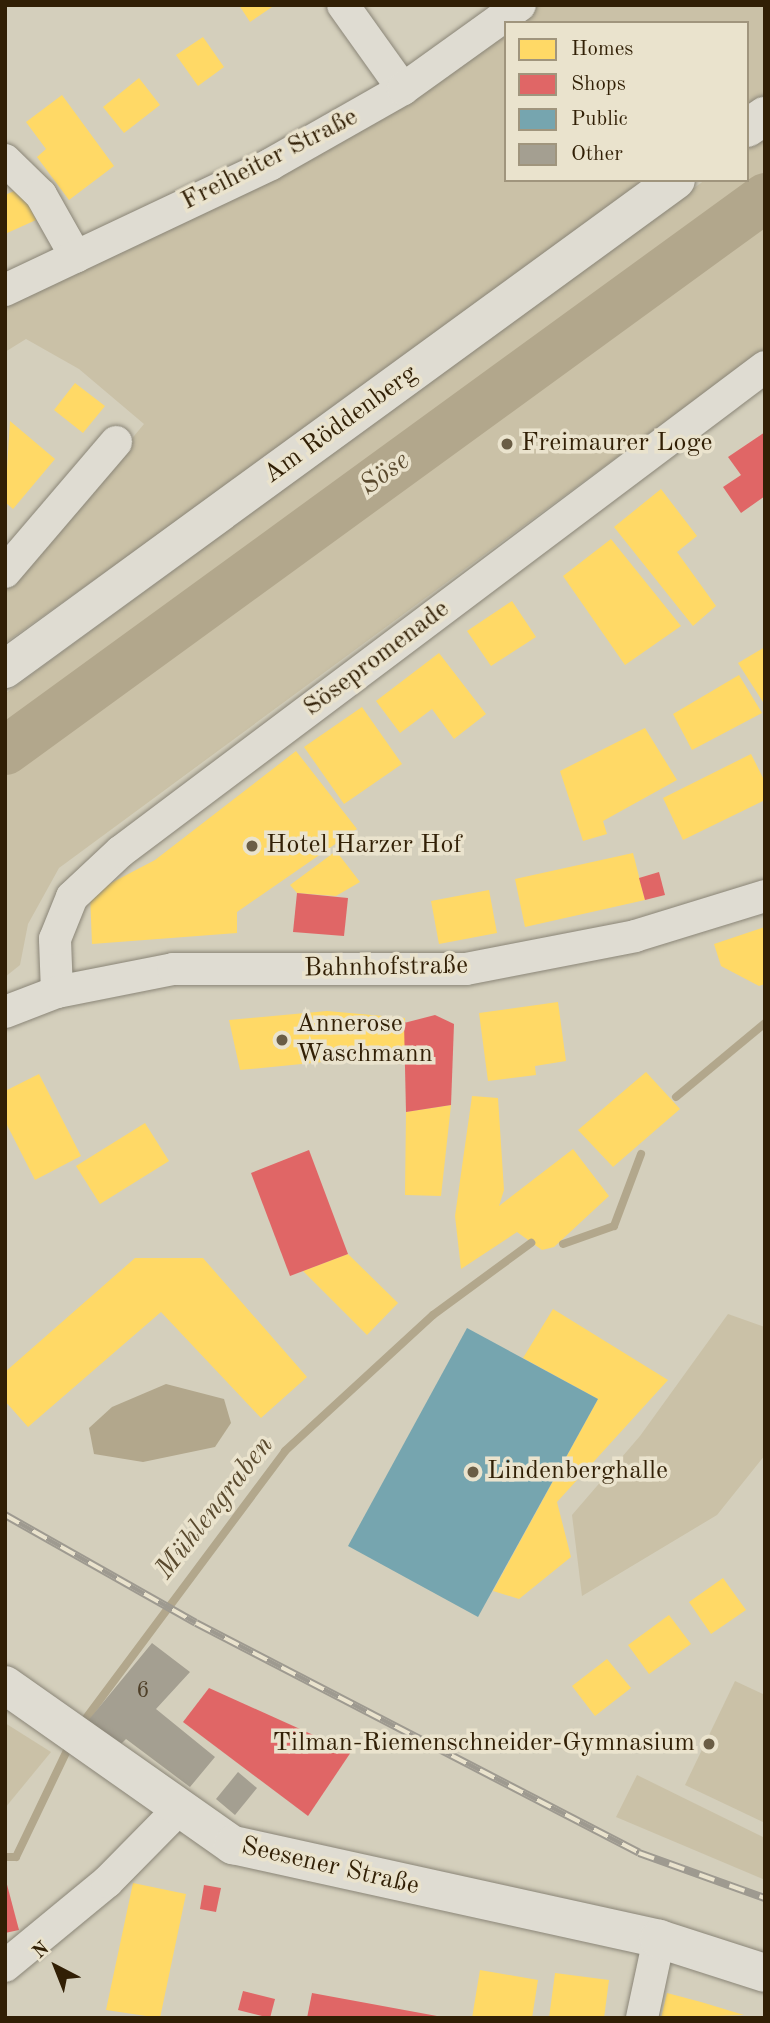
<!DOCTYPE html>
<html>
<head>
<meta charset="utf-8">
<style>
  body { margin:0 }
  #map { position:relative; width:770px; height:2023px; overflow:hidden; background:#d4cfbc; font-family:"Old Standard TT",serif }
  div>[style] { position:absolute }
  .green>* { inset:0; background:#cac1a7 }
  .water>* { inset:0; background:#b2a78c }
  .homes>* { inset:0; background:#ffd966 }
  .shops>* { inset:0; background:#e06666 }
  .public>* { inset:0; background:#76a5af }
  .stream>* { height:8px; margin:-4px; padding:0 4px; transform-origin:4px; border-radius:4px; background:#b2a78c }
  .river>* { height:49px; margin:-24.5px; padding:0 24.5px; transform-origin:24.5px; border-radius:24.5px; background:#b2a78c }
  .building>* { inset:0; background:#a49f91 }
  .roads { filter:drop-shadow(0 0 2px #8a8577) drop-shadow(0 0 2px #8a8577) }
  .street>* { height:32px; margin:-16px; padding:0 16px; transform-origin:16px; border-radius:16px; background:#dfdcd2 }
  .secondary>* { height:38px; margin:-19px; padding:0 19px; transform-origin:19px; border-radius:19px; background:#dfdcd2 }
  .rail>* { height:8px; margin-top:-4px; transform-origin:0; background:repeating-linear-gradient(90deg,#eae3cd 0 16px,#9e9a90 0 32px); box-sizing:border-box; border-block:2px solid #9e9a90 }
  .dots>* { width:19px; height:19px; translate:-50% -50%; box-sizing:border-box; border:4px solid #eae3cd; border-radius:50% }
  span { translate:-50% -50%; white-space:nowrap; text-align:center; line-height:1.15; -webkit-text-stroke:7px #eae3cd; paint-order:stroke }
  .number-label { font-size:23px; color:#4e3f28 }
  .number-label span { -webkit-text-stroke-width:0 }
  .street-label { font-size:26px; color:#311f05 }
  .poi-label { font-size:26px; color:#311f05 }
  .left { translate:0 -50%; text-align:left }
  .right { translate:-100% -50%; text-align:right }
  .water-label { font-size:28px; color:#59492d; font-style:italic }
  .frame { position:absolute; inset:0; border:7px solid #311f05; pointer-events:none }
  .legend { position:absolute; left:504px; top:21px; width:245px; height:161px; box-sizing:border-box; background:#eae3cd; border:2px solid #a0957d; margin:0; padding:9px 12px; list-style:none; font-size:21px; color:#311f05 }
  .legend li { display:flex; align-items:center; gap:14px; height:35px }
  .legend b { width:35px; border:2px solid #a0957d }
  .north { position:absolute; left:21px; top:1932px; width:70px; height:70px; -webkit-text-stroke:5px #eae3cd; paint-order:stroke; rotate:318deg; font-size:19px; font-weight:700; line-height:28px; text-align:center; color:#311f05 }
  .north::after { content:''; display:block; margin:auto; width:24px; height:32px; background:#311f05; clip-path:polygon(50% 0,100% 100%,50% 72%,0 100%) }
</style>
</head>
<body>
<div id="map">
  <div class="green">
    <div style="clip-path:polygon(535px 5px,765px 5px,765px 101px,747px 114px,747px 23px,511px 23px)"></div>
    <div style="clip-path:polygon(506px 26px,506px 180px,659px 180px,5px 643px,5px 591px,144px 424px,79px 369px,26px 339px,5px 352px,5px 298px)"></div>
    <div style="clip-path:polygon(765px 135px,765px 348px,59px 868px,28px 924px,20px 965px,5px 977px,5px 694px,705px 180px,747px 180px,747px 148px)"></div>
    <div style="clip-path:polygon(728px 1314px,765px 1327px,765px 1455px,717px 1515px,582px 1596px,572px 1515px,640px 1436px)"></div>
    <div style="clip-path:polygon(735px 1681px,765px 1695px,765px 1823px,685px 1785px)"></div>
    <div style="clip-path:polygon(5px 1723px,51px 1752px,5px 1808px)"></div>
    <div style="clip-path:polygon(637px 1775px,765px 1838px,765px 1880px,616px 1817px)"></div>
  </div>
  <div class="water">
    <div style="clip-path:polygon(166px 1384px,224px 1399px,231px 1423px,215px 1447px,143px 1462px,94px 1454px,89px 1428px,112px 1407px)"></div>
  </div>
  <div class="homes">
    <div style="clip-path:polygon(239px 5px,275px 5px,250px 22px)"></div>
    <div style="clip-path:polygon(203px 37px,224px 67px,198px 86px,176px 55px)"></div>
    <div style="clip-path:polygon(139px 78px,160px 105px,124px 133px,103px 107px)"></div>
    <div style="clip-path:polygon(62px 95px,114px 166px,69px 200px,37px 157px,46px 149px,26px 122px)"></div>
    <div style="clip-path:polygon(21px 188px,36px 220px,5px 234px,5px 195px)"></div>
    <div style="clip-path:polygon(75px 383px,105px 406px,83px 433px,54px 410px)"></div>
    <div style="clip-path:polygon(10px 421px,55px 459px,13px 509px,5px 502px)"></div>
    <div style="clip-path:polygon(661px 489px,697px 536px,677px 552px,716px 606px,693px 626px,614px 527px)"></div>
    <div style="clip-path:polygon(611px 539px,681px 626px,625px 665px,563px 576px)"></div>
    <div style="clip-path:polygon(512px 601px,536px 637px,491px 666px,467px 631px)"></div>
    <div style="clip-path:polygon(765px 647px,765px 705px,738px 663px)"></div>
    <div style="clip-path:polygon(439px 653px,486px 714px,454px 739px,432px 709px,400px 733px,376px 701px)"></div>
    <div style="clip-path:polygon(739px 675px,762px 713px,692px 750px,673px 714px)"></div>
    <div style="clip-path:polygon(362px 707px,402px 764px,344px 804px,304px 747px)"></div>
    <div style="clip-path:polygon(645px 728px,677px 780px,603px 821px,607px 834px,583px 841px,560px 771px)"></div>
    <div style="clip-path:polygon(296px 751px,357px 829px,237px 912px,237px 933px,92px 944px,90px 894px,155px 860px)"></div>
    <div style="clip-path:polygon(751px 754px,765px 782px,765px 800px,683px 840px,663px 798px)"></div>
    <div style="clip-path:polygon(336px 851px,360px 882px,336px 896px,297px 893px,290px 885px)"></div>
    <div style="clip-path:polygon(633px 853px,645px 900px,525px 927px,515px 879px)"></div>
    <div style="clip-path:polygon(489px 890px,497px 933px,439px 944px,431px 901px)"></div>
    <div style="clip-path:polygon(765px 927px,765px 984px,759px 986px,721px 966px,714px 944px)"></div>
    <div style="clip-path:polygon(558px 1002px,566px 1061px,535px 1066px,536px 1075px,488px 1081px,479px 1013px)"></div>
    <div style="clip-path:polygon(327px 1011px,405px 1018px,405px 1064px,332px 1061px,240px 1070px,229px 1020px)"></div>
    <div style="clip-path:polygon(646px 1072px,680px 1109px,613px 1167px,578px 1130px)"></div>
    <div style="clip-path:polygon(39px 1074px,81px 1156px,35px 1180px,5px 1121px,5px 1091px)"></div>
    <div style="clip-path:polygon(472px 1096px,498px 1098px,504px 1190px,499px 1206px,573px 1149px,609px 1196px,554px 1247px,542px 1250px,517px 1232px,461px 1269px,455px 1216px)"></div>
    <div style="clip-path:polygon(451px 1105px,441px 1196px,405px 1195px,406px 1112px)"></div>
    <div style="clip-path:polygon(145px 1123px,169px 1161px,100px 1204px,76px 1166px)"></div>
    <div style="clip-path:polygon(348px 1254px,398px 1303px,367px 1335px,303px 1271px)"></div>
    <div style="clip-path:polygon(135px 1258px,203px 1258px,307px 1377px,261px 1418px,161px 1312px,28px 1427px,5px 1401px,5px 1372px)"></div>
    <div style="clip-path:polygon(553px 1309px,668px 1380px,557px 1502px,571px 1557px,519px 1599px,493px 1591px,598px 1399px,523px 1358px)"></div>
    <div style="clip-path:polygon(723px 1578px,746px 1610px,711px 1634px,689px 1602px)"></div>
    <div style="clip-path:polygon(669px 1615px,691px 1644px,649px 1674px,628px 1645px)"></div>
    <div style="clip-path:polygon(607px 1659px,631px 1688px,595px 1716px,572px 1686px)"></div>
    <div style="clip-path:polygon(133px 1883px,186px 1894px,160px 2018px,106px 2010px)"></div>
    <div style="clip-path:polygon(480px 1970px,538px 1980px,532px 2018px,472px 2018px)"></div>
    <div style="clip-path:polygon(555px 1973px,609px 1980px,604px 2018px,549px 2018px)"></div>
    <div style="clip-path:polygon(667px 1993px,701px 2002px,744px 2015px,661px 2018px)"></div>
  </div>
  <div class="shops">
    <div style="clip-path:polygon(765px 432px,765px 496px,741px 513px,723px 487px,741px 475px,728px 457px)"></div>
    <div style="clip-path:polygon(659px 872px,665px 895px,645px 900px,639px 878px)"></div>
    <div style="clip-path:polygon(297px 893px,348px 898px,344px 936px,293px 932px)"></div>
    <div style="clip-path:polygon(435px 1015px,454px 1024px,451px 1105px,406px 1112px,404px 1023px)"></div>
    <div style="clip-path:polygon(309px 1150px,348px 1254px,290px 1276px,251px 1173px)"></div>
    <div style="clip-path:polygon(209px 1688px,351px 1752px,308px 1816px,183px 1722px)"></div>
    <div style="clip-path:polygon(5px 1877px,19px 1930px,5px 1933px)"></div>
    <div style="clip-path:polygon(204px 1885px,221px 1888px,216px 1912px,200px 1909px)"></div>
    <div style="clip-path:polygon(243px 1991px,275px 1999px,270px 2018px,238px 2010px)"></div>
    <div style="clip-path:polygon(312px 1993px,437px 2016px,437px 2018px,307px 2018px)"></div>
  </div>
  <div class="public">
    <div style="clip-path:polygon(467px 1328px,598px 1399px,478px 1617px,348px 1546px)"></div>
  </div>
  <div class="stream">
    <div style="left:676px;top:1097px;width:116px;rotate:-39.7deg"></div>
    <div style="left:563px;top:1244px;width:54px;rotate:-19.4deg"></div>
    <div style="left:614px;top:1226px;width:77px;rotate:-69.4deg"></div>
    <div style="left:81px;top:1725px;width:342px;rotate:-53.3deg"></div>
    <div style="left:285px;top:1451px;width:201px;rotate:-42.6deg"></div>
    <div style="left:433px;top:1315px;width:122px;rotate:-36.3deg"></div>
    <div style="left:5px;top:1857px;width:11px"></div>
    <div style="left:16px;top:1857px;width:127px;rotate:-64.4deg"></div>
  </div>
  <div class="river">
    <div style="left:5px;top:750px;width:940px;rotate:-36.04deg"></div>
  </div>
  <div class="building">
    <div style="clip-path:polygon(152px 1643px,190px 1672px,156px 1709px,215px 1757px,190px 1787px,126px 1739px,118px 1747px,87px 1722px)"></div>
    <div style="clip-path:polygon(238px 1772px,257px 1788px,235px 1815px,216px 1799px)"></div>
  </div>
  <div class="roads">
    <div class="street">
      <div style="left:343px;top:5px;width:103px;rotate:54.5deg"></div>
      <div style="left:5px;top:160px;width:50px;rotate:44.2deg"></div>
      <div style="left:41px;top:195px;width:71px;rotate:60.6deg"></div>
      <div style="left:5px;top:290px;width:294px;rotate:-25.3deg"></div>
      <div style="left:271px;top:164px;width:152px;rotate:-29.6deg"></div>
      <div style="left:403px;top:89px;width:144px;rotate:-35.7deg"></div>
      <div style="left:5px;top:572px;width:171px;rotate:-49.5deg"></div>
      <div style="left:57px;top:992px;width:53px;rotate:-92.2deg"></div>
      <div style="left:55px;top:939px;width:45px;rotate:-68deg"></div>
      <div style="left:72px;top:897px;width:66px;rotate:-43.2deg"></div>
      <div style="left:120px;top:852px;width:807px;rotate:-36.94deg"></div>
      <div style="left:5px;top:1012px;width:56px;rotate:-21deg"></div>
      <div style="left:57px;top:992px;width:118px;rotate:-11.2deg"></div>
      <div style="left:173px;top:969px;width:293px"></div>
      <div style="left:466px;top:969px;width:172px;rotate:-11deg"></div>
      <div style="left:635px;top:936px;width:136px;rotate:-17.1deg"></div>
      <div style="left:5px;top:1966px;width:132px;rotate:-39.5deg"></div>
      <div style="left:107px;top:1882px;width:100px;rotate:-45.4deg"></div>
      <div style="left:642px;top:2018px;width:81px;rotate:-77.9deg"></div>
    </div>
    <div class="secondary">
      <div style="left:747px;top:128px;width:22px;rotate:-34deg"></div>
      <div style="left:5px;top:669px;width:830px;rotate:-36.08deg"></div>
      <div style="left:5px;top:1685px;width:279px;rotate:35.1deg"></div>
      <div style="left:233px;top:1845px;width:436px;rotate:12.4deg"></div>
      <div style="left:659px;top:1939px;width:111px;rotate:17.8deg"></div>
    </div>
  </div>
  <div class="rail">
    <div style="left:5px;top:1515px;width:219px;rotate:29.5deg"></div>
    <div style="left:196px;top:1623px;width:499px;rotate:27.4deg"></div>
    <div style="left:639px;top:1853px;width:134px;rotate:19.7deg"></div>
  </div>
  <div class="dots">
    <div style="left:507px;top:444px;background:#6a5d45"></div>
    <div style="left:252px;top:846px;background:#6a5d45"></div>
    <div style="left:282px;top:1040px;background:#6a5d45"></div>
    <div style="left:473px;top:1472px;background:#6a5d45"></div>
    <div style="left:709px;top:1744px;background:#6a5d45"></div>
  </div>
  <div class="number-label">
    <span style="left:143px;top:1691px">6</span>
  </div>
  <div class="street-label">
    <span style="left:270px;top:160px;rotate:-27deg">Freiheiter Straße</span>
    <span style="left:341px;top:425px;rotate:-36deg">Am Röddenberg</span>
    <span style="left:377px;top:659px;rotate:-37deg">Sösepromenade</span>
    <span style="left:386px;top:968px;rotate:-1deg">Bahnhofstraße</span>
    <span style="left:330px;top:1867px;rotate:13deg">Seesener Straße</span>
  </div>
  <div class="poi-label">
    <span class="left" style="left:521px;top:444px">Freimaurer Loge</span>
    <span class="left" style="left:266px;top:846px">Hotel Harzer Hof</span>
    <span class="left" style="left:296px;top:1040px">Annerose<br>Waschmann</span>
    <span class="left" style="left:487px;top:1472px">Lindenberghalle</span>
    <span class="right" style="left:695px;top:1744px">Tilman-Riemenschneider-Gymnasium</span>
  </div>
  <div class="water-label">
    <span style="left:385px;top:474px;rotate:-36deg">Söse</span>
    <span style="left:215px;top:1508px;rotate:-52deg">Mühlengraben</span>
  </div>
  <div class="frame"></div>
  <ul class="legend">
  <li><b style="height:19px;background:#ffd966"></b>Homes</li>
  <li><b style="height:19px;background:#e06666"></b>Shops</li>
  <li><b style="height:19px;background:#76a5af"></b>Public</li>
  <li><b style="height:19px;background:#a49f91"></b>Other</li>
  </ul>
  <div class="north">N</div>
</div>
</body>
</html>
